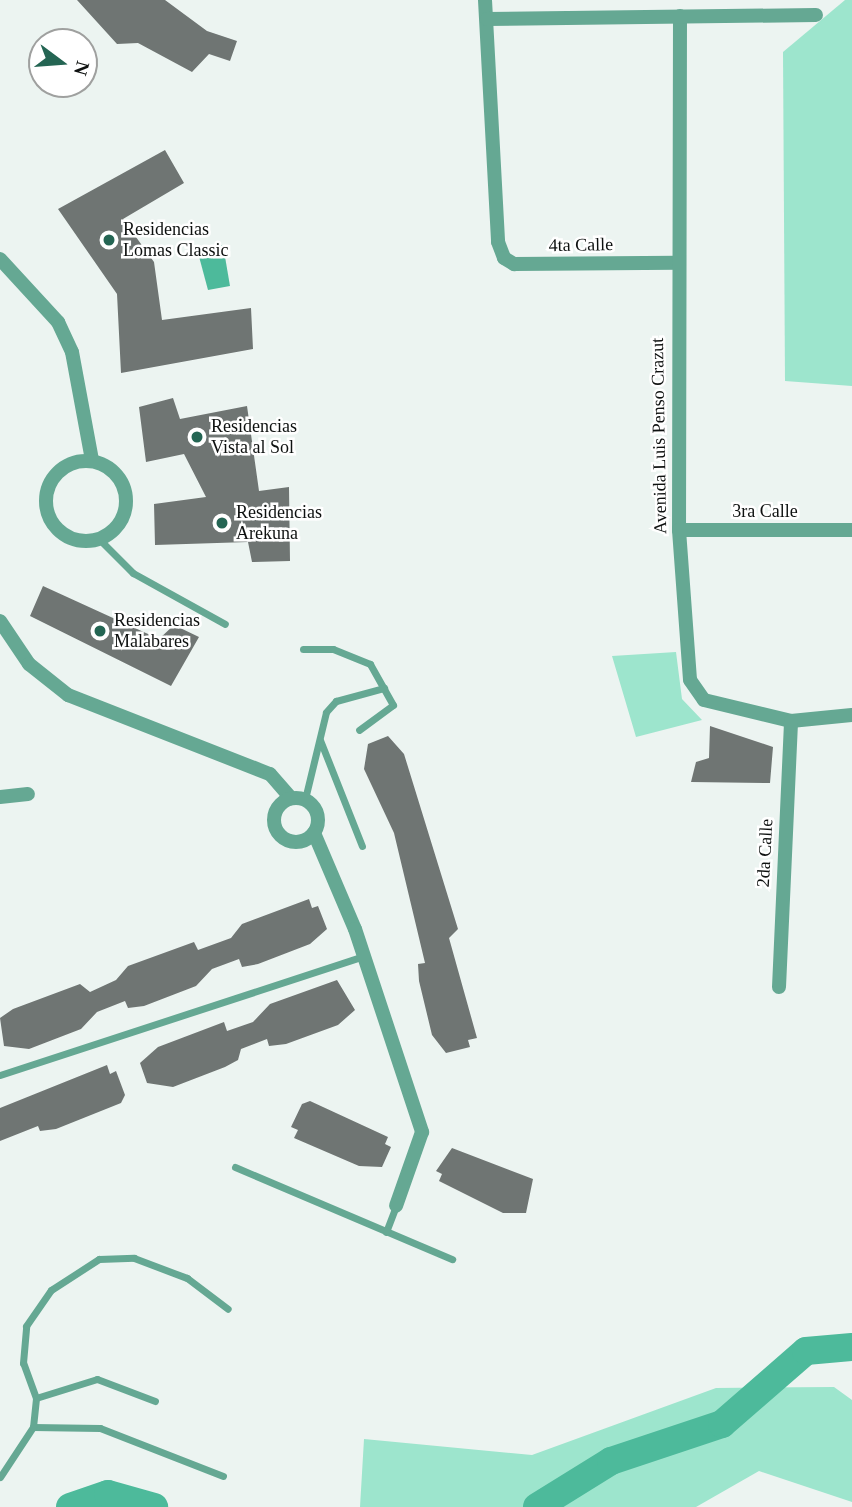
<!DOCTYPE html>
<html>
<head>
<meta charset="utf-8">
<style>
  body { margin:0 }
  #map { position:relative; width:852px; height:1507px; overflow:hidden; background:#ecf4f1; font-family:"Times New Roman",serif }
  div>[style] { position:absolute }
  .green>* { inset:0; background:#9de5cd }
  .water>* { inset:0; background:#4dba9b }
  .river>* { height:28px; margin:-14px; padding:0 14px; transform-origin:14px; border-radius:14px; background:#4dba9b }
  .building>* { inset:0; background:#6f7573 }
  .service>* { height:7px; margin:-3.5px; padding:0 3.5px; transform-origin:3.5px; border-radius:3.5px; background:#65a893 }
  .minor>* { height:14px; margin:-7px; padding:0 7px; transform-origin:7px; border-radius:7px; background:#65a893 }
  .minor>.ring { margin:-7px; padding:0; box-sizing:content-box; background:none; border:14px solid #65a893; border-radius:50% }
  .dots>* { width:19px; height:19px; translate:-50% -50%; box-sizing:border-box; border:4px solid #fff; border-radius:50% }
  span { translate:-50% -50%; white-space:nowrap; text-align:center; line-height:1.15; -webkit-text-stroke:5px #fff; paint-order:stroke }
  .poi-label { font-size:18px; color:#0e1110 }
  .left { translate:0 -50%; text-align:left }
  .street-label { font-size:18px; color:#0e1110 }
  .north { position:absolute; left:28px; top:28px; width:70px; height:70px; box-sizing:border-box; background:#fff; border:2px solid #9fa09f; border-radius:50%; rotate:106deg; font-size:19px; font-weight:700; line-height:28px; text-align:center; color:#0e1110 }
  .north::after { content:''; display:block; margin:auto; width:24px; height:32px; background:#246553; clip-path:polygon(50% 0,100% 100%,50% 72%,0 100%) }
</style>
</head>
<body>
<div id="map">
  <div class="green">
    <div style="clip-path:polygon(845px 0,852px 0,852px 386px,785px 381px,783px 52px)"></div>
    <div style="clip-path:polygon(676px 652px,682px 699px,702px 720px,636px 737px,612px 656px)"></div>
    <div style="clip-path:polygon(834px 1387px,852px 1400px,852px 1502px,759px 1471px,696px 1507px,360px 1507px,364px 1439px,532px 1455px,716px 1388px)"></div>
  </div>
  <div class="water">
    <div style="clip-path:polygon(223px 245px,230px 286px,208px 290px,197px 249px)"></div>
  </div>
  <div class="river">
    <div style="left:70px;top:1507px;width:40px;rotate:-18.9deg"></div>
    <div style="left:108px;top:1494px;width:48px;rotate:15.8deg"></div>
    <div style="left:537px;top:1507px;width:87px;rotate:-31.9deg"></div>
    <div style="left:611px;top:1461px;width:117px;rotate:-18.4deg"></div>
    <div style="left:722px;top:1424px;width:111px;rotate:-41deg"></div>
    <div style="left:806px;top:1351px;width:46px;rotate:-5deg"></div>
  </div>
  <div class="building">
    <div style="clip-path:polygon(77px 0,165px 0,207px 31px,237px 41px,230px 61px,209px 54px,192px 72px,138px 43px,117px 44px)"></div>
    <div style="clip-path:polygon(165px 150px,184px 183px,123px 219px,154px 262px,162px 320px,251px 308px,253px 349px,121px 373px,117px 294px,58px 209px)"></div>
    <div style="clip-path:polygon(173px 398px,180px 419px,247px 406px,259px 491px,289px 487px,290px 561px,252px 562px,248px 542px,155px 545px,154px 504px,206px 497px,184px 454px,146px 462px,139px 407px)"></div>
    <div style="clip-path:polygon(43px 586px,159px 639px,174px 625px,199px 637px,171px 686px,30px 616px)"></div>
    <div style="clip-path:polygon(710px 726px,773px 747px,770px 783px,691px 782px,696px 762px,709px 758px)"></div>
    <div style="clip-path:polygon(388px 736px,404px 754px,458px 929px,449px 938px,477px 1038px,468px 1040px,470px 1047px,446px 1053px,432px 1035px,419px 981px,418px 964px,425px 963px,394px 833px,364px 769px,368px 744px)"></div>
    <div style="clip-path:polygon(309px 899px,312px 908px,318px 906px,327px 929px,310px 944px,258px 964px,242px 967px,239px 959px,212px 969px,196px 986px,144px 1006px,128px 1008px,125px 1001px,97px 1012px,81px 1029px,29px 1049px,4px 1046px,0 1018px,13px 1009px,80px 984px,90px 992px,116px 980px,128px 966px,194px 942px,198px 950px,231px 938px,242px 924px)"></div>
    <div style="clip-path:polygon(337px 980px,355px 1010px,338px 1025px,286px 1044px,269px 1046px,267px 1039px,241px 1049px,238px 1060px,225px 1067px,173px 1087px,147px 1083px,140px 1063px,158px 1047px,224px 1022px,227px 1031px,253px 1022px,270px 1004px)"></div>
    <div style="clip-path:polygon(107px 1065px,110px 1074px,116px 1071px,125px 1095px,121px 1103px,56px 1129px,40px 1131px,38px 1126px,0 1141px,0 1108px)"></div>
    <div style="clip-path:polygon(310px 1101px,388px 1137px,385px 1144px,391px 1147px,382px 1167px,359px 1166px,294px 1138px,298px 1130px,291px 1127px,302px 1104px)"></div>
    <div style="clip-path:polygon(452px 1148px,533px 1179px,526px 1213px,503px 1213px,439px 1181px,442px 1174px,436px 1171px)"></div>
  </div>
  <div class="service">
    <div style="left:99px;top:539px;width:48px;rotate:45deg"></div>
    <div style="left:133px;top:573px;width:105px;rotate:29deg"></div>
    <div style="left:303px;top:649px;width:30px"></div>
    <div style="left:333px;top:649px;width:40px;rotate:22deg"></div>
    <div style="left:370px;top:664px;width:47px;rotate:60.7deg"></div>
    <div style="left:393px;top:705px;width:42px;rotate:143.7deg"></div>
    <div style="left:320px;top:740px;width:114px;rotate:68.4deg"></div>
    <div style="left:305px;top:799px;width:89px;rotate:-76.4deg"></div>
    <div style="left:326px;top:712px;width:15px;rotate:-48deg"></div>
    <div style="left:336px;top:701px;width:50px;rotate:-15.2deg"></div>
    <div style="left:0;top:1075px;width:380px;rotate:-18.1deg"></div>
    <div style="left:235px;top:1167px;width:236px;rotate:23deg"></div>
    <div style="left:386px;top:1232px;width:28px;rotate:-69deg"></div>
    <div style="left:36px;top:1398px;width:64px;rotate:-17.3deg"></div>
    <div style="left:97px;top:1379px;width:62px;rotate:20.8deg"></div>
    <div style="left:33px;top:1427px;width:67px;rotate:0.9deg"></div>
    <div style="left:100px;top:1428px;width:132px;rotate:21.3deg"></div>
    <div style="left:0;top:1477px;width:60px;rotate:-56.6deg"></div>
    <div style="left:33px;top:1427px;width:29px;rotate:-84deg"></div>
    <div style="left:36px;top:1398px;width:37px;rotate:-110deg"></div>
    <div style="left:23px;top:1363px;width:37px;rotate:-85deg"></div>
    <div style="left:26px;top:1326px;width:44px;rotate:-55.2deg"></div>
    <div style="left:51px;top:1290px;width:57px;rotate:-32.9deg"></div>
    <div style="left:99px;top:1259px;width:35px;rotate:-2deg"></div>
    <div style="left:134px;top:1258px;width:57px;rotate:20.7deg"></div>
    <div style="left:187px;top:1278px;width:51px;rotate:37.1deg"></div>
  </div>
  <div class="minor">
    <div style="left:485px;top:0;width:242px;rotate:86.9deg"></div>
    <div style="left:498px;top:242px;width:17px;rotate:69deg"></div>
    <div style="left:504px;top:258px;width:12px;rotate:31deg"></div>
    <div style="left:514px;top:264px;width:163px;rotate:-0.4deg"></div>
    <div style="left:680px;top:16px;width:514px;rotate:90.11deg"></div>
    <div style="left:679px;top:530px;width:150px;rotate:85.8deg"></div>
    <div style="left:690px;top:680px;width:24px;rotate:55deg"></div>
    <div style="left:704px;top:700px;width:89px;rotate:13.6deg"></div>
    <div style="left:791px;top:721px;width:61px;rotate:-5.6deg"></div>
    <div style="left:487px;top:19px;width:329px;rotate:-0.7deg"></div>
    <div style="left:0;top:259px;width:86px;rotate:47.4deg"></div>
    <div style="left:58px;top:322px;width:33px;rotate:65deg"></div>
    <div style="left:72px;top:352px;width:110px;rotate:79.5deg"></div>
    <div class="ring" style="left:46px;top:461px;width:66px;height:66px"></div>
    <div style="left:679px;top:530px;width:173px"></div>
    <div style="left:0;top:621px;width:52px;rotate:56deg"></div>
    <div style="left:29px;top:664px;width:50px;rotate:38.5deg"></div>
    <div style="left:68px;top:695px;width:217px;rotate:21.4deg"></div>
    <div style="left:270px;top:774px;width:32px;rotate:49deg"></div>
    <div style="left:0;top:797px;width:28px;rotate:-6deg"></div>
    <div class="ring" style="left:274px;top:798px;width:30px;height:30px"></div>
    <div style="left:314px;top:833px;width:104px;rotate:66.9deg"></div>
    <div style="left:355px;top:929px;width:214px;rotate:71.7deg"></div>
    <div style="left:422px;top:1132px;width:78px;rotate:109.4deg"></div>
    <div style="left:779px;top:987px;width:266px;rotate:-87.4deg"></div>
  </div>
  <div class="dots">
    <div style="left:109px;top:240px;background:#246553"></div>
    <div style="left:197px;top:437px;background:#246553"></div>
    <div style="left:222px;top:523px;background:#246553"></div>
    <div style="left:100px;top:631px;background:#246553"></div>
  </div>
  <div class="poi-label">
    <span class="left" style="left:123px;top:240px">Residencias<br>Lomas Classic</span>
    <span class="left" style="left:211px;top:437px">Residencias<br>Vista al Sol</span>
    <span class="left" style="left:236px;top:523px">Residencias<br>Arekuna</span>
    <span class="left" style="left:114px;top:631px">Residencias<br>Malabares</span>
  </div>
  <div class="street-label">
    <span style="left:581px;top:245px;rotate:-1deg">4ta Calle</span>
    <span style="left:659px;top:436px;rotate:-91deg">Avenida Luis Penso Crazut</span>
    <span style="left:765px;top:511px">3ra Calle</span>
    <span style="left:765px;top:853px;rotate:-87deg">2da Calle</span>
  </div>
  <div class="north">N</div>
</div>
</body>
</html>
